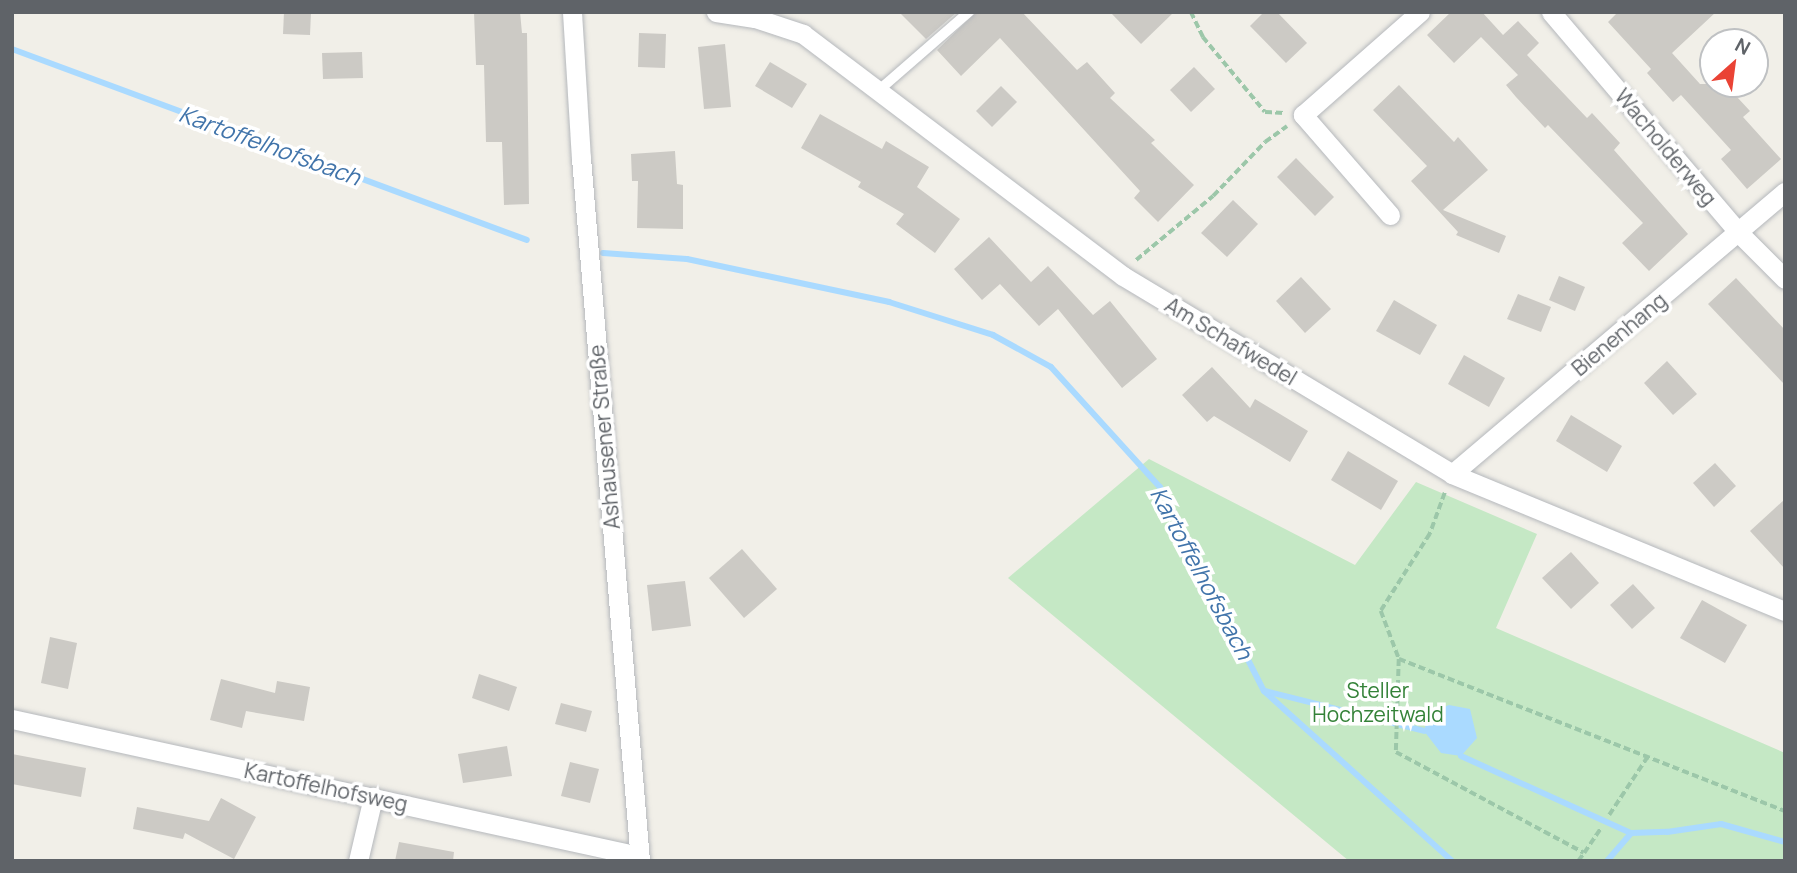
<!DOCTYPE html>
<html>
<head>
<meta charset="utf-8">
<style>
  body { margin:0 }
  #map { position:relative; width:1797px; height:873px; overflow:hidden; background:#f1efe8; font-family:Manrope,sans-serif }
  div>[style] { position:absolute }
  .green>* { inset:0; background:#c5e8c5 }
  .water>* { inset:0; background:#aadaff }
  .stream>* { height:6px; margin:-3px; padding:0 3px; transform-origin:3px; border-radius:3px; background:#aadaff }
  .building>* { inset:0; background:#cccac5 }
  .path>* { height:3.5px; margin-top:-1.75px; transform-origin:0; background:repeating-linear-gradient(90deg,#9cc7a9 0 7px,transparent 0 10.5px) }
  .roads { filter:drop-shadow(0 0 2px #b5b8bc) drop-shadow(0 0 2px #b5b8bc) }
  .lane>* { height:10px; margin:-5px; padding:0 5px; transform-origin:5px; border-radius:5px; background:#fff }
  .street>* { height:19px; margin:-9.5px; padding:0 9.5px; transform-origin:9.5px; border-radius:9.5px; background:#fff }
  span { translate:-50% -50%; white-space:nowrap; text-align:center; line-height:1.15; -webkit-text-stroke:7px #fff; paint-order:stroke }
  .street-label { font-size:21px; color:#5f6368 }
  .park-label { font-size:21px; color:#348238 }
  .water-label { font-size:23px; color:#4174aa; font-style:italic }
  .frame { position:absolute; inset:0; border:14px solid #5f6368; pointer-events:none }
  .north { position:absolute; left:1699px; top:28px; width:70px; height:70px; box-sizing:border-box; background:#fff; border:2px solid #bfc1c3; border-radius:50%; rotate:28deg; font-size:19px; font-weight:700; line-height:28px; text-align:center; color:#5f6368 }
  .north::after { content:''; display:block; margin:auto; width:24px; height:32px; background:#ea4335; clip-path:polygon(50% 0,100% 100%,50% 72%,0 100%) }
</style>
</head>
<body>
<div id="map">
  <div class="green">
    <div style="clip-path:polygon(1149px 459px,1355px 565px,1416px 482px,1537px 534px,1496px 628px,1785px 753px,1785px 861px,1349px 861px,1008px 578px)"></div>
  </div>
  <div class="water">
    <div style="clip-path:polygon(1449px 705px,1470px 709px,1477px 738px,1461px 756px,1441px 753px,1424px 731px,1429px 713px)"></div>
  </div>
  <div class="stream">
    <div style="left:12px;top:49px;width:549px;rotate:20.35deg"></div>
    <div style="left:603px;top:253px;width:84px;rotate:4.1deg"></div>
    <div style="left:687px;top:259px;width:207px;rotate:12deg"></div>
    <div style="left:889px;top:302px;width:109px;rotate:17.6deg"></div>
    <div style="left:993px;top:335px;width:66px;rotate:28.9deg"></div>
    <div style="left:1051px;top:367px;width:162px;rotate:47.8deg"></div>
    <div style="left:1160px;top:487px;width:229px;rotate:63deg"></div>
    <div style="left:1264px;top:691px;width:253px;rotate:42.1deg"></div>
    <div style="left:1265px;top:691px;width:164px;rotate:14.1deg"></div>
    <div style="left:1461px;top:756px;width:187px;rotate:24.4deg"></div>
    <div style="left:1607px;top:861px;width:37px;rotate:-49deg"></div>
    <div style="left:1631px;top:833px;width:36px;rotate:-2deg"></div>
    <div style="left:1667px;top:832px;width:55px;rotate:-8.4deg"></div>
    <div style="left:1721px;top:824px;width:66px;rotate:15.7deg"></div>
  </div>
  <div class="building">
    <div style="clip-path:polygon(284px 12px,311px 12px,310px 35px,283px 34px)"></div>
    <div style="clip-path:polygon(474px 12px,520px 12px,522px 33px,527px 33px,529px 204px,504px 205px,502px 142px,486px 142px,484px 65px,476px 65px)"></div>
    <div style="clip-path:polygon(899px 12px,957px 12px,926px 39px)"></div>
    <div style="clip-path:polygon(976px 12px,1022px 12px,1077px 70px,1087px 62px,1115px 93px,1110px 98px,1155px 140px,1151px 143px,1194px 185px,1158px 222px,1134px 198px,1140px 191px,1000px 38px,961px 76px,937px 50px)"></div>
    <div style="clip-path:polygon(1110px 12px,1174px 12px,1141px 44px)"></div>
    <div style="clip-path:polygon(1264px 12px,1277px 12px,1307px 43px,1286px 63px,1250px 26px)"></div>
    <div style="clip-path:polygon(1451px 12px,1482px 12px,1503px 35px,1518px 21px,1539px 43px,1527px 55px,1587px 118px,1592px 113px,1620px 143px,1614px 150px,1688px 234px,1649px 271px,1622px 243px,1643px 223px,1548px 125px,1545px 128px,1516px 97px,1506px 85px,1518px 75px,1481px 37px,1454px 63px,1427px 35px)"></div>
    <div style="clip-path:polygon(1618px 12px,1716px 12px,1672px 53px,1700px 84px,1725px 84px,1750px 111px,1743px 117px,1781px 159px,1747px 189px,1721px 159px,1731px 150px,1681px 95px,1673px 102px,1647px 73px,1651px 69px,1608px 22px)"></div>
    <div style="clip-path:polygon(639px 33px,666px 34px,665px 68px,638px 67px)"></div>
    <div style="clip-path:polygon(725px 44px,731px 107px,704px 109px,698px 47px)"></div>
    <div style="clip-path:polygon(362px 52px,363px 78px,323px 79px,322px 53px)"></div>
    <div style="clip-path:polygon(770px 62px,807px 84px,792px 108px,755px 86px)"></div>
    <div style="clip-path:polygon(1194px 67px,1215px 89px,1191px 112px,1170px 90px)"></div>
    <div style="clip-path:polygon(1399px 85px,1454px 142px,1458px 137px,1488px 170px,1443px 210px,1506px 236px,1499px 253px,1456px 235px,1458px 232px,1411px 181px,1427px 166px,1373px 110px)"></div>
    <div style="clip-path:polygon(1001px 86px,1017px 102px,992px 127px,976px 111px)"></div>
    <div style="clip-path:polygon(820px 114px,882px 149px,886px 141px,929px 167px,917px 187px,960px 219px,935px 253px,896px 224px,904px 214px,858px 187px,861px 182px,801px 148px)"></div>
    <div style="clip-path:polygon(675px 151px,677px 184px,683px 185px,683px 229px,637px 228px,638px 181px,632px 181px,631px 154px)"></div>
    <div style="clip-path:polygon(1296px 158px,1334px 197px,1315px 216px,1277px 177px)"></div>
    <div style="clip-path:polygon(1233px 200px,1258px 224px,1227px 257px,1201px 233px)"></div>
    <div style="clip-path:polygon(989px 237px,1031px 282px,1048px 266px,1093px 315px,1110px 301px,1157px 359px,1122px 388px,1058px 309px,1039px 326px,1000px 284px,982px 300px,954px 269px)"></div>
    <div style="clip-path:polygon(1559px 276px,1585px 287px,1575px 311px,1549px 300px)"></div>
    <div style="clip-path:polygon(1301px 277px,1331px 309px,1305px 333px,1276px 301px)"></div>
    <div style="clip-path:polygon(1736px 278px,1785px 330px,1785px 385px,1708px 304px)"></div>
    <div style="clip-path:polygon(1518px 294px,1551px 307px,1541px 332px,1507px 319px)"></div>
    <div style="clip-path:polygon(1394px 300px,1437px 325px,1420px 355px,1376px 331px)"></div>
    <div style="clip-path:polygon(1464px 355px,1505px 378px,1489px 407px,1448px 384px)"></div>
    <div style="clip-path:polygon(1667px 361px,1697px 394px,1673px 415px,1644px 383px)"></div>
    <div style="clip-path:polygon(1212px 367px,1250px 408px,1255px 399px,1308px 431px,1290px 462px,1214px 416px,1207px 422px,1182px 395px)"></div>
    <div style="clip-path:polygon(1571px 415px,1622px 446px,1607px 472px,1556px 441px)"></div>
    <div style="clip-path:polygon(1348px 451px,1398px 481px,1381px 510px,1331px 480px)"></div>
    <div style="clip-path:polygon(1715px 463px,1736px 486px,1714px 507px,1693px 483px)"></div>
    <div style="clip-path:polygon(1785px 499px,1785px 569px,1750px 531px)"></div>
    <div style="clip-path:polygon(742px 549px,777px 589px,744px 618px,709px 578px)"></div>
    <div style="clip-path:polygon(1571px 552px,1599px 583px,1571px 609px,1542px 578px)"></div>
    <div style="clip-path:polygon(685px 581px,691px 626px,652px 631px,647px 585px)"></div>
    <div style="clip-path:polygon(1633px 584px,1655px 608px,1632px 629px,1610px 605px)"></div>
    <div style="clip-path:polygon(1702px 600px,1747px 625px,1725px 663px,1680px 638px)"></div>
    <div style="clip-path:polygon(50px 637px,77px 643px,68px 689px,41px 683px)"></div>
    <div style="clip-path:polygon(479px 674px,517px 687px,509px 711px,472px 698px)"></div>
    <div style="clip-path:polygon(221px 679px,275px 693px,277px 681px,310px 687px,304px 721px,246px 711px,242px 728px,210px 720px)"></div>
    <div style="clip-path:polygon(561px 703px,592px 711px,586px 732px,555px 724px)"></div>
    <div style="clip-path:polygon(507px 746px,512px 776px,463px 783px,458px 754px)"></div>
    <div style="clip-path:polygon(12px 754px,86px 768px,81px 797px,12px 784px)"></div>
    <div style="clip-path:polygon(570px 762px,599px 769px,590px 803px,561px 796px)"></div>
    <div style="clip-path:polygon(221px 798px,256px 817px,234px 859px,185px 833px,183px 839px,133px 829px,137px 807px,209px 821px)"></div>
    <div style="clip-path:polygon(399px 842px,454px 852px,453px 861px,395px 861px)"></div>
  </div>
  <div class="path">
    <div style="left:1191px;top:12px;width:28px;rotate:64deg"></div>
    <div style="left:1203px;top:37px;width:97px;rotate:50.4deg"></div>
    <div style="left:1265px;top:112px;width:19px;rotate:3deg"></div>
    <div style="left:1136px;top:260px;width:100px;rotate:-39.7deg"></div>
    <div style="left:1213px;top:196px;width:75px;rotate:-46.1deg"></div>
    <div style="left:1265px;top:142px;width:27px;rotate:-36deg"></div>
    <div style="left:1445px;top:493px;width:44px;rotate:110.1deg"></div>
    <div style="left:1430px;top:534px;width:91px;rotate:122.5deg"></div>
    <div style="left:1381px;top:611px;width:51px;rotate:69.4deg"></div>
    <div style="left:1399px;top:659px;width:415px;rotate:21.5deg"></div>
    <div style="left:1399px;top:659px;width:93px;rotate:91.8deg"></div>
    <div style="left:1396px;top:752px;width:213px;rotate:28.2deg"></div>
    <div style="left:1584px;top:853px;width:30px;rotate:-56deg"></div>
    <div style="left:1609px;top:815px;width:71px;rotate:-56.5deg"></div>
    <div style="left:1578px;top:861px;width:10px;rotate:-53deg"></div>
  </div>
  <div class="roads">
    <div class="lane">
      <div style="left:878px;top:91px;width:121px;rotate:-41deg"></div>
    </div>
    <div class="street">
      <div style="left:572px;top:12px;width:146px;rotate:86.5deg"></div>
      <div style="left:581px;top:158px;width:705px;rotate:85.2deg"></div>
      <div style="left:716px;top:12px;width:39px;rotate:9deg"></div>
      <div style="left:755px;top:18px;width:51px;rotate:18.4deg"></div>
      <div style="left:803px;top:34px;width:401px;rotate:37.1deg"></div>
      <div style="left:1123px;top:276px;width:384px;rotate:31deg"></div>
      <div style="left:1452px;top:474px;width:360px;rotate:22.4deg"></div>
      <div style="left:1551px;top:12px;width:290px;rotate:49.6deg"></div>
      <div style="left:1739px;top:233px;width:65px;rotate:45deg"></div>
      <div style="left:1390px;top:215px;width:133px;rotate:-131deg"></div>
      <div style="left:1303px;top:115px;width:156px;rotate:-41.4deg"></div>
      <div style="left:1452px;top:474px;width:436px;rotate:-40.3deg"></div>
      <div style="left:12px;top:719px;width:642px;rotate:12.33deg"></div>
      <div style="left:358px;top:861px;width:66px;rotate:-76.8deg"></div>
    </div>
  </div>
  <div class="street-label">
    <span style="left:1666px;top:147px;rotate:50deg">Wacholderweg</span>
    <span style="left:1619px;top:334px;rotate:-40deg">Bienenhang</span>
    <span style="left:1231px;top:341px;rotate:31deg">Am Schafwedel</span>
    <span style="left:604px;top:437px;rotate:-95deg">Ashausener Straße</span>
    <span style="left:326px;top:787px;rotate:12deg">Kartoffelhofsweg</span>
  </div>
  <div class="park-label">
    <span style="left:1378px;top:702px">Steller<br>Hochzeitwald</span>
  </div>
  <div class="water-label">
    <span style="left:270px;top:145px;rotate:20deg">Kartoffelhofsbach</span>
    <span style="left:1202px;top:573px;rotate:62deg">Kartoffelhofsbach</span>
  </div>
  <div class="frame"></div>
  <div class="north">N</div>
</div>
</body>
</html>
